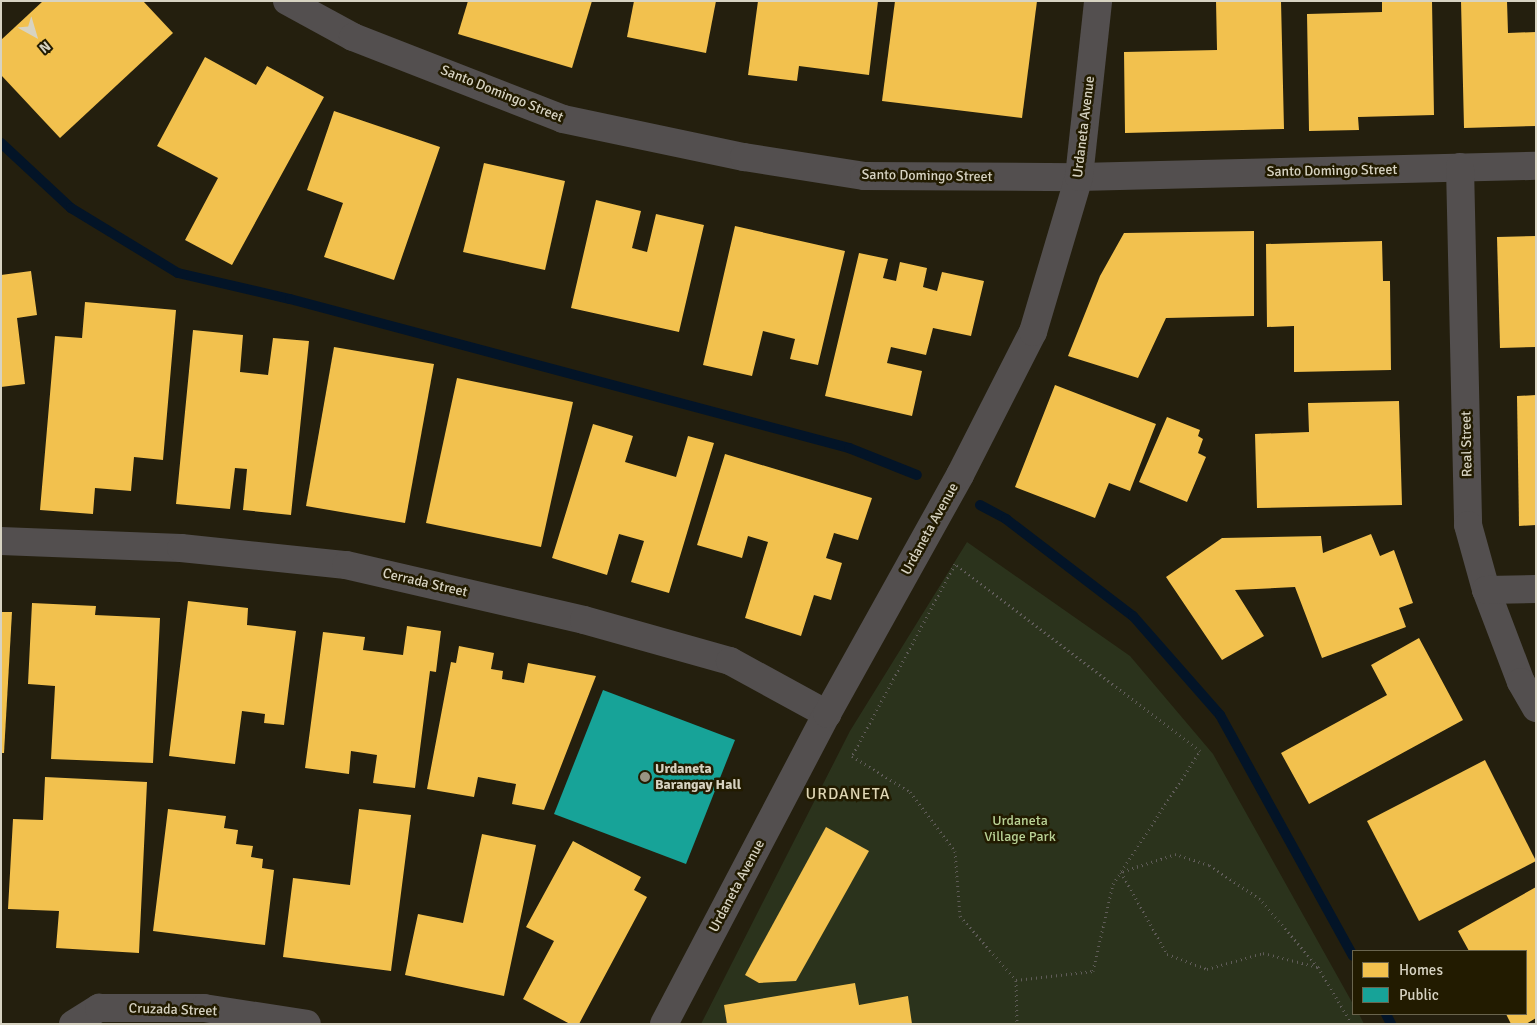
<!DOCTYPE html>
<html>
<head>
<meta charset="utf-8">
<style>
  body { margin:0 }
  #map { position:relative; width:1537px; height:1025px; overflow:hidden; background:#241f0e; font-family:Signika,sans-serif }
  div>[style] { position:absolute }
  .green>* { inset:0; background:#2b331c }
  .homes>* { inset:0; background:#f2c14e }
  .public>* { inset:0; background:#17a398 }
  .stream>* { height:10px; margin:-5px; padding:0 5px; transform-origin:5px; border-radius:5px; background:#031427 }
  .path>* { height:3px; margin-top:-1.5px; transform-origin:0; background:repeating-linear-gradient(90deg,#605c59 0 1px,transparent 0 5px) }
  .minor>* { height:28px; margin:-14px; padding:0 14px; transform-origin:14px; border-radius:14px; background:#534f4f }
  .dots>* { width:14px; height:14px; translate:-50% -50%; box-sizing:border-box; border:2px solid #221b00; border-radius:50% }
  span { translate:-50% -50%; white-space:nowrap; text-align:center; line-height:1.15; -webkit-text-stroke:5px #221b00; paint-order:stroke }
  .street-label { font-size:14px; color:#d7d3c2 }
  .poi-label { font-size:14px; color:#d7d3c2; font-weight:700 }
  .left { translate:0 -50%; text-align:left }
  .park-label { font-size:14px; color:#bad296 }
  .quarter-label { font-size:16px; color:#dfd6b4; letter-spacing:1px }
  .frame { position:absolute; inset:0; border:2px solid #d7d3c2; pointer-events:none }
  .legend { position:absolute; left:1352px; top:950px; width:175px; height:65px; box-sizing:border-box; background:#221b00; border:1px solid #6a654e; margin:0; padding:6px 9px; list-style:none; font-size:15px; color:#d7d3c2 }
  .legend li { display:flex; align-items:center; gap:10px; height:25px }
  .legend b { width:25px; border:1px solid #6a654e }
  .north { position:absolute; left:10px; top:10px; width:50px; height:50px; -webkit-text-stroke:4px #221b00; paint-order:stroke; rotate:141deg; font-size:14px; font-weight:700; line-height:20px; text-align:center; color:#d7d3c2 }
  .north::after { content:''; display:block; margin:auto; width:18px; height:22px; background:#d7d3c2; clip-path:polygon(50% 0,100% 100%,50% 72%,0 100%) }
</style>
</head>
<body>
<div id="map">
  <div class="green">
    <div style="clip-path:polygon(967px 542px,1130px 656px,1213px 754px,1353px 1004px,1353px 1014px,1359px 1014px,1364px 1024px,701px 1024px,850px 731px)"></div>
  </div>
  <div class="homes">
    <div style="clip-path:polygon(43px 1px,143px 1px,173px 33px,60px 138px,1px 75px,1px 40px)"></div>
    <div style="clip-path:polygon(468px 1px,592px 1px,572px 68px,458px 34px)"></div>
    <div style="clip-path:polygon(634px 1px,716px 1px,706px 53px,627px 37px)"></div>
    <div style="clip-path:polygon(758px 1px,878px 1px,869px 75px,799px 66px,797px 81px,748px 75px)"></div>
    <div style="clip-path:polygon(895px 1px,1037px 1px,1022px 118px,882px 101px)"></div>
    <div style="clip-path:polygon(1216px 1px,1281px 1px,1284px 129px,1125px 133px,1124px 52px,1217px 50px)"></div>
    <div style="clip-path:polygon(1382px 1px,1432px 1px,1434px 115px,1358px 117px,1359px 130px,1309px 131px,1307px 14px,1382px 12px)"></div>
    <div style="clip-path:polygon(1461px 1px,1507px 1px,1508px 33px,1536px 32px,1536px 126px,1464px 128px)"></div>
    <div style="clip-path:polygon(205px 57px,256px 85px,267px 66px,324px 97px,232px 265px,185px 240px,218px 178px,157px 146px)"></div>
    <div style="clip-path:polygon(334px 111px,440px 147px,394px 280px,324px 257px,343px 203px,307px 190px)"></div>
    <div style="clip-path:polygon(484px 163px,565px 181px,545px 270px,463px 252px)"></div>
    <div style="clip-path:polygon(596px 200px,641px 211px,632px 248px,647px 252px,656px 214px,704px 225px,679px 332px,571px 308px)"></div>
    <div style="clip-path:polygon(735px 226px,845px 251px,818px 365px,790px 359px,795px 339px,763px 331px,752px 376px,703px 365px)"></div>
    <div style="clip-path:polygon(1254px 231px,1254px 316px,1166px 318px,1138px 378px,1068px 356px,1100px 276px,1124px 233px)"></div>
    <div style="clip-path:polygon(1536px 236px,1536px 347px,1500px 348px,1497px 237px)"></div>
    <div style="clip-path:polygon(1382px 241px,1383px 281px,1390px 281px,1391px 370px,1294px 372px,1294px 326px,1267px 327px,1266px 244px)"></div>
    <div style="clip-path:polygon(859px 253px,888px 259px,883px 278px,896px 281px,900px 262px,927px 268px,923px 287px,937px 291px,942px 272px,984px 281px,971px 336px,933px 328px,926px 355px,891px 347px,887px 363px,922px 371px,912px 416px,825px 396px)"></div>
    <div style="clip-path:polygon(31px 271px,37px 315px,17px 318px,25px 384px,1px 387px,1px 275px)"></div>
    <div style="clip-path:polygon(85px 302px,176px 310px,163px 460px,134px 457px,131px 491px,95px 488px,93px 514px,40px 510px,55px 336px,82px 338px)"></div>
    <div style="clip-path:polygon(193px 330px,243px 335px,240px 372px,268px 375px,273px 338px,309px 341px,291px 515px,243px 510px,247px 469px,235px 468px,230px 509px,176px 504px)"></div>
    <div style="clip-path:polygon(334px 347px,434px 364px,405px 523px,306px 506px)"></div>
    <div style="clip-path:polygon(457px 378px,573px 402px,541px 547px,426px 523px)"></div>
    <div style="clip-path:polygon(1055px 385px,1156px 424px,1130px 491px,1109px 483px,1095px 518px,1015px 487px)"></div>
    <div style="clip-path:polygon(1536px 395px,1536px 525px,1519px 526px,1517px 396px)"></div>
    <div style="clip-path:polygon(1399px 401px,1402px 505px,1257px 508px,1255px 434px,1309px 432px,1308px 403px)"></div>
    <div style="clip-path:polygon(1167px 417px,1200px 430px,1198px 436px,1203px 439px,1198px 453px,1206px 457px,1187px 502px,1139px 482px)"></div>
    <div style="clip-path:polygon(593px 424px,633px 436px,625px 462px,676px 477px,688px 436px,714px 443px,669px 593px,631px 582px,644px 541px,619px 534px,607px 575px,552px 558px)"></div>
    <div style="clip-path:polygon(725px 454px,872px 498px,858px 540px,834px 533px,826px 558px,842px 563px,831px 600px,814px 595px,801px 636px,745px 618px,768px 542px,748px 536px,742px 558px,697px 545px)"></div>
    <div style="clip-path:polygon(1371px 534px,1380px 556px,1394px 550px,1413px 603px,1399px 608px,1406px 627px,1322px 658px,1295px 587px,1235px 590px,1264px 636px,1222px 660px,1166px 577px,1222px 538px,1321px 536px,1323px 553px)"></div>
    <div style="clip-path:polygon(188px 601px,248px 608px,247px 625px,296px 631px,284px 725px,264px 723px,265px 714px,242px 711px,235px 764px,169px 756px)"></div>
    <div style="clip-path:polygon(32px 603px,96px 606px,95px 615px,160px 618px,153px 763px,51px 759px,55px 686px,28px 684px)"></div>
    <div style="clip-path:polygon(1px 612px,12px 612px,4px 753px,1px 753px)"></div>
    <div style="clip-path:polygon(407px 626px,441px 631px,436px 672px,430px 671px,415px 788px,373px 783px,377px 755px,351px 751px,349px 774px,305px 768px,323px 632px,365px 637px,363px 650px,403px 655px)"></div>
    <div style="clip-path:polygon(1419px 638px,1463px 720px,1309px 804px,1281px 753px,1387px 695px,1371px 665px)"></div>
    <div style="clip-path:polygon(459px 646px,494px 653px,491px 669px,503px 671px,502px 679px,524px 683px,528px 663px,596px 676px,544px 810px,512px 804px,516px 784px,478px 777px,474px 797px,427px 789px,451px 662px,456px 663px)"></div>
    <div style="clip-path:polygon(1485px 760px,1536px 861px,1419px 921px,1367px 821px)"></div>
    <div style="clip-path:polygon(45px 777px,147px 782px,139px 953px,56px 948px,59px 911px,8px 909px,13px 819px,43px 820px)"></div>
    <div style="clip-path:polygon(168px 809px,226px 816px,224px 828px,238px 830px,236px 844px,253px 846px,251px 857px,263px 859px,262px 868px,274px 870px,265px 945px,153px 931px)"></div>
    <div style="clip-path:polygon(359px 809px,411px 815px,391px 971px,283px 957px,293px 878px,350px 885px)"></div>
    <div style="clip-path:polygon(826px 827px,869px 851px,796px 981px,759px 983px,745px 975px)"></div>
    <div style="clip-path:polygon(482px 834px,536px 845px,504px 996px,405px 975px,418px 914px,463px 923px)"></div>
    <div style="clip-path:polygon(573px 841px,641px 877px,634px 890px,647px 897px,579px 1024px,570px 1024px,523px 999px,554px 941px,526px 927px)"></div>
    <div style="clip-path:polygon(1536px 887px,1536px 1018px,1526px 1024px,1511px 1024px,1506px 1014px,1526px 1014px,1526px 951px,1469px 951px,1458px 931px)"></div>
    <div style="clip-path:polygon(855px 983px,859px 1005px,908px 996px,912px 1024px,727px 1024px,724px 1005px)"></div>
  </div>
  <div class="public">
    <div style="clip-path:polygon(603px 690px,735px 740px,686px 864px,554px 814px)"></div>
  </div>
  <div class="stream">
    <div style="left:1px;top:143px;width:96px;rotate:42.9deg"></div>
    <div style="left:71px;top:208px;width:125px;rotate:31.3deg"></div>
    <div style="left:178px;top:273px;width:115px;rotate:13.1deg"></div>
    <div style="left:290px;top:299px;width:579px;rotate:14.93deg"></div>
    <div style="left:849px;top:448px;width:73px;rotate:21.7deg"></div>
    <div style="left:980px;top:505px;width:30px;rotate:28deg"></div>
    <div style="left:1006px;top:519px;width:160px;rotate:37.4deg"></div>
    <div style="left:1133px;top:616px;width:132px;rotate:48.7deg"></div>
    <div style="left:1220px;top:715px;width:275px;rotate:61.1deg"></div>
    <div style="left:1386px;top:1014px;width:11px;rotate:63deg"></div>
  </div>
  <div class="path">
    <div style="left:1318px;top:967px;width:89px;rotate:-130.5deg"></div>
    <div style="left:1260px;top:899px;width:61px;rotate:-146.3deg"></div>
    <div style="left:1209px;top:865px;width:35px;rotate:-162deg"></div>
    <div style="left:1176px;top:854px;width:58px;rotate:161.9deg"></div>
    <div style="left:1121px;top:872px;width:94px;rotate:60.7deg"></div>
    <div style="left:1167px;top:954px;width:43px;rotate:20.6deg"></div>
    <div style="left:1207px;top:969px;width:58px;rotate:-15.9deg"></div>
    <div style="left:1263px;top:953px;width:57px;rotate:14.3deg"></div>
    <div style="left:1318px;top:967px;width:66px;rotate:59.2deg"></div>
    <div style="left:1016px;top:980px;width:78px;rotate:-6.7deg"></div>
    <div style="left:1093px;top:971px;width:89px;rotate:-77.1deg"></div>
    <div style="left:1113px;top:884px;width:159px;rotate:-56.8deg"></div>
    <div style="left:1200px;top:751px;width:308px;rotate:-142.6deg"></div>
    <div style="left:955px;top:564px;width:218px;rotate:118.2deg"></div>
    <div style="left:852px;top:756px;width:68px;rotate:31.8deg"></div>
    <div style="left:910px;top:792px;width:74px;rotate:52.7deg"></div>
    <div style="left:955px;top:851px;width:65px;rotate:85.6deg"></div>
    <div style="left:960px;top:916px;width:85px;rotate:48.8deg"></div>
    <div style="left:1016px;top:980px;width:44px;rotate:88.7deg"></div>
  </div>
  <div class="minor">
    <div style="left:287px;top:1px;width:75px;rotate:28.6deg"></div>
    <div style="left:353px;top:37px;width:225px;rotate:21.3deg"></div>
    <div style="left:563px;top:119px;width:185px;rotate:11.9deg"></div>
    <div style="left:744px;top:157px;width:121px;rotate:9deg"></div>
    <div style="left:864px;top:176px;width:215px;rotate:0.3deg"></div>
    <div style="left:1079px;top:177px;width:457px;rotate:-1.4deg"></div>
    <div style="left:1460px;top:167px;width:358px;rotate:88.7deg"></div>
    <div style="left:1468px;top:525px;width:67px;rotate:74.5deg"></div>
    <div style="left:1486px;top:590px;width:98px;rotate:69.2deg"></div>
    <div style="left:1521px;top:682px;width:30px;rotate:60deg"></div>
    <div style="left:1px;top:541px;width:180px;rotate:2.2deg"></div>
    <div style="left:181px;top:548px;width:166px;rotate:5.9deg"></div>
    <div style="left:346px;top:565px;width:244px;rotate:13deg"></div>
    <div style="left:584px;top:620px;width:152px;rotate:15.7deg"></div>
    <div style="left:730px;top:661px;width:111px;rotate:28.7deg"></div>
    <div style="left:1486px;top:590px;width:50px;rotate:-1.1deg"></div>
    <div style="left:73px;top:1024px;width:31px;rotate:-32deg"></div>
    <div style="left:99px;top:1008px;width:105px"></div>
    <div style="left:204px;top:1008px;width:104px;rotate:8.8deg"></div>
    <div style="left:664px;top:1024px;width:350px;rotate:-62.3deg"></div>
    <div style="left:827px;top:714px;width:274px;rotate:-60.9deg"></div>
    <div style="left:960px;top:475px;width:161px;rotate:-63deg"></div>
    <div style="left:1033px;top:332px;width:162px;rotate:-73.5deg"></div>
    <div style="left:1079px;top:177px;width:177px;rotate:-83.8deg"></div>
  </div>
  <div class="dots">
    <div style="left:645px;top:777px;background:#989483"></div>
  </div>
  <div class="street-label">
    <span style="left:502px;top:94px;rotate:22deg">Santo Domingo Street</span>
    <span style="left:1084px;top:127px;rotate:-83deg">Urdaneta Avenue</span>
    <span style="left:1332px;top:171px;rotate:-1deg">Santo Domingo Street</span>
    <span style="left:927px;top:176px;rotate:1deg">Santo Domingo Street</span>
    <span style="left:1467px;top:444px;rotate:-91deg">Real Street</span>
    <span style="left:930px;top:529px;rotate:-61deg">Urdaneta Avenue</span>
    <span style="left:425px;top:583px;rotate:13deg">Cerrada Street</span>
    <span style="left:737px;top:886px;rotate:-62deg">Urdaneta Avenue</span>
    <span style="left:173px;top:1010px;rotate:2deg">Cruzada Street</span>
  </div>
  <div class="poi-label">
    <span class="left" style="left:655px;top:777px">Urdaneta<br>Barangay Hall</span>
  </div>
  <div class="park-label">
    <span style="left:1020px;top:829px">Urdaneta<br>Village Park</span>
  </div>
  <div class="quarter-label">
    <span style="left:848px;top:794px">URDANETA</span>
  </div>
  <div class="frame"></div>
  <ul class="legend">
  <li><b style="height:14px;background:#f2c14e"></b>Homes</li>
  <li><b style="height:14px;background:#17a398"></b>Public</li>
  </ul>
  <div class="north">N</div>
</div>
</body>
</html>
